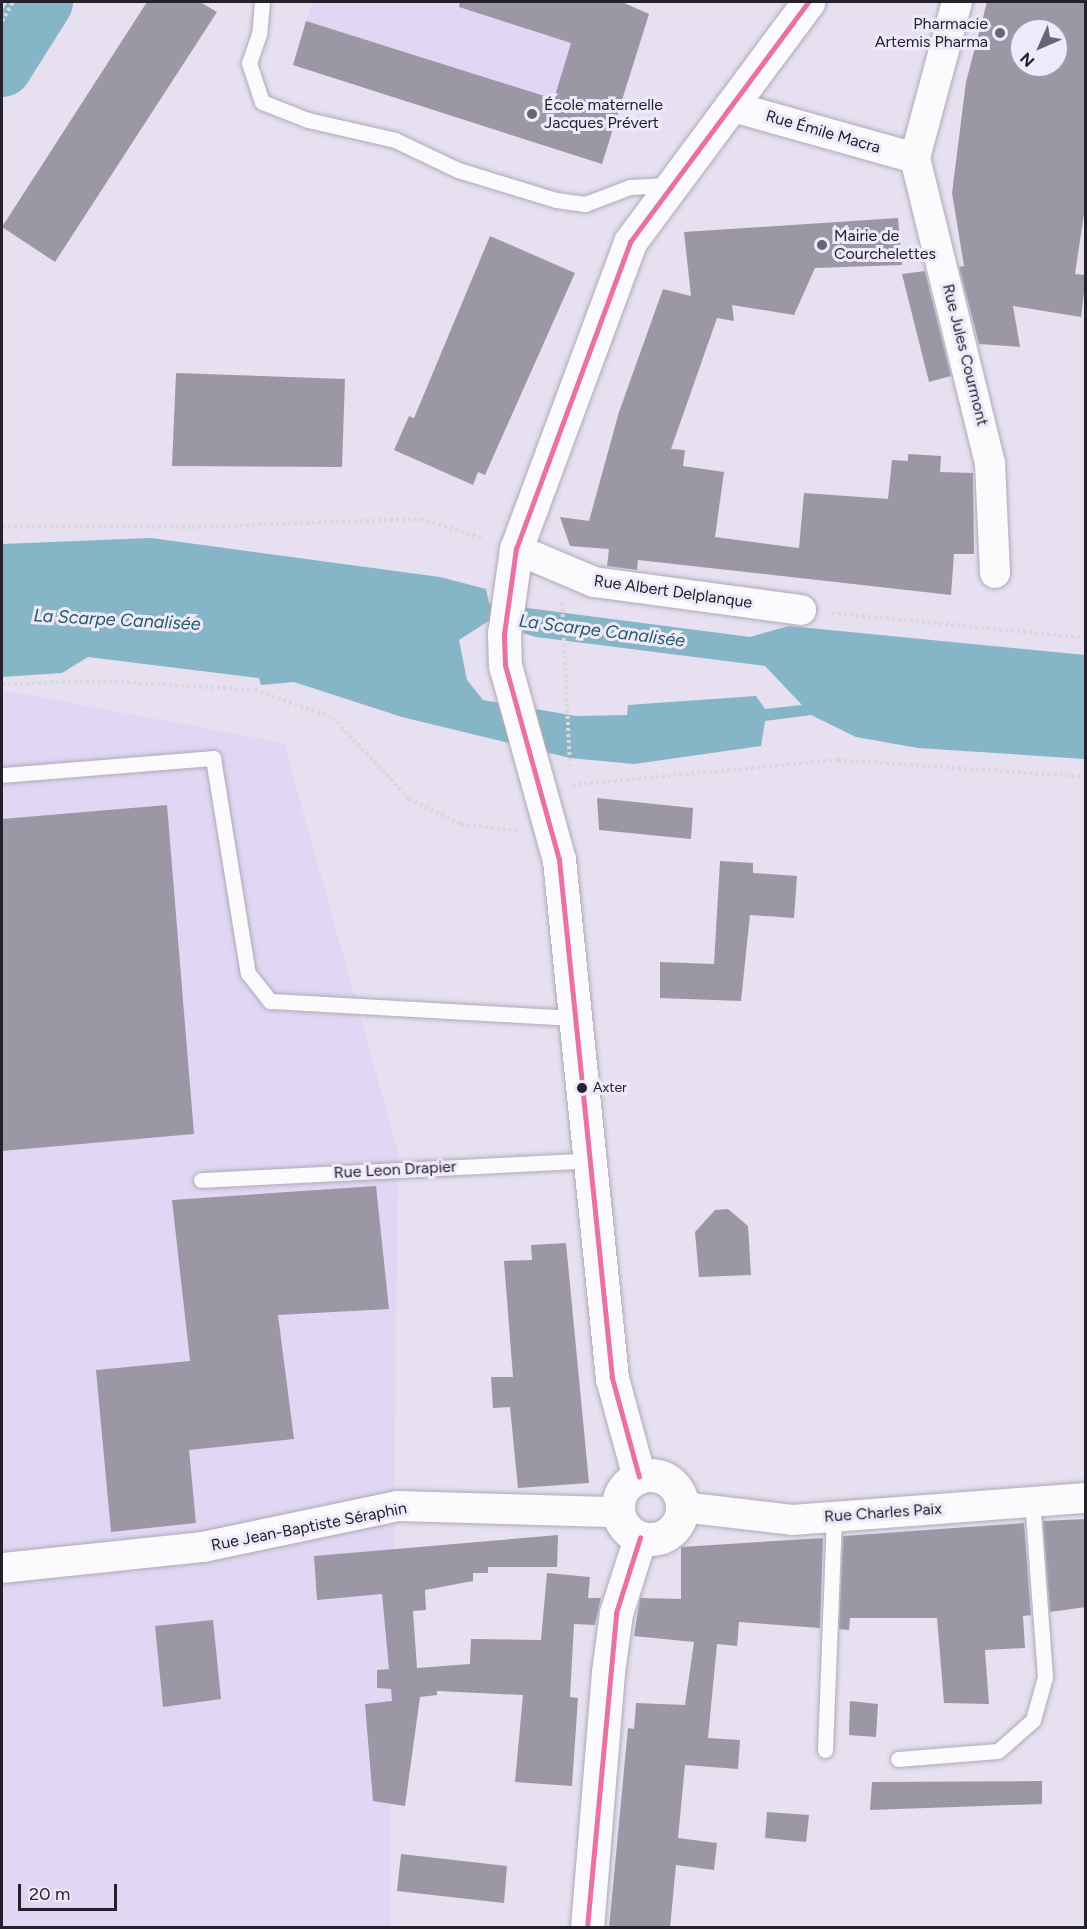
<!DOCTYPE html>
<html>
<head>
<meta charset="utf-8">
<style>
  body { margin:0 }
  #map { position:relative; width:1087px; height:1929px; overflow:hidden; background:#e6e0f1; font-family:Figtree,sans-serif }
  div>[style] { position:absolute }
  .built>* { inset:0; background:#e1d7f4 }
  .water>* { inset:0; background:#85b5c7 }
  .river>* { height:60px; margin:-30px; padding:0 30px; transform-origin:30px; border-radius:30px; background:#85b5c7 }
  .building>* { inset:0; background:#9c97a5 }
  .path>* { height:4px; margin-top:-2px; transform-origin:0; background:repeating-linear-gradient(90deg,#d9d8dd 0 3px,transparent 0 6px) }
  .roads { filter:drop-shadow(0 0 2px #aeaab6) drop-shadow(0 0 2px #aeaab6) }
  .service>* { height:15px; margin:-7.5px; padding:0 7.5px; transform-origin:7.5px; border-radius:7.5px; background:#fbfafd }
  .minor>* { height:30px; margin:-15px; padding:0 15px; transform-origin:15px; border-radius:15px; background:#fbfafd }
  .tertiary>* { height:33px; margin:-16.5px; padding:0 16.5px; transform-origin:16.5px; border-radius:16.5px; background:#fbfafd }
  .tertiary>.ring { margin:-16.5px; padding:0; box-sizing:content-box; background:none; border:33px solid #fbfafd; border-radius:50% }
  .bus-1>* { height:4.5px; margin:-2.25px; padding:0 2.25px; transform-origin:2.25px; border-radius:2.25px; background:#e971a4 }
  .dots>* { width:16px; height:16px; translate:-50% -50%; box-sizing:border-box; border:3px solid #efe9fc; border-radius:50% }
  span { translate:-50% -50%; white-space:nowrap; text-align:center; line-height:1.15; -webkit-text-stroke:6px #efe9fc; paint-order:stroke }
  .bus-label { font-size:14px; color:#24212c }
  .left { translate:0 -50%; text-align:left }
  .poi-label { font-size:16px; color:#24212c }
  .right { translate:-100% -50%; text-align:right }
  .street-label { font-size:16px; color:#24212c }
  .water-label { font-size:18px; color:#225b6a; font-style:italic }
  .frame { position:absolute; inset:0; border:3px solid #24212c; pointer-events:none }
  .north { position:absolute; left:1009px; top:18px; width:60px; height:60px; box-sizing:border-box; background:#efe9fc; border:2px solid #9e99a9; border-radius:50%; rotate:225deg; font-size:16px; font-weight:700; line-height:24px; text-align:center; color:#24212c }
  .north::after { content:''; display:block; margin:auto; width:21px; height:27px; background:#686471; clip-path:polygon(50% 0,100% 100%,50% 72%,0 100%) }
  .scale { position:absolute; left:18px; top:1884px; width:99px; height:27px; box-sizing:border-box; border:3px solid #24212c; border-top:0; padding-left:8px; font-size:18px; line-height:21px; white-space:nowrap; color:#24212c; -webkit-text-stroke:4px #efe9fc; paint-order:stroke }
</style>
</head>
<body>
<div id="map">
  <div class="built">
    <div style="clip-path:polygon(312px 2px,610px 2px,649px 14px,602px 164px,293px 65px)"></div>
    <div style="clip-path:polygon(2px 690px,284px 743px,398px 1152px,390px 1927px,2px 1927px)"></div>
  </div>
  <div class="water">
    <div style="clip-path:polygon(evenodd,151px 538px,440px 577px,486px 589px,489px 603px,750px 637px,789px 626px,1085px 655px,1085px 759px,918px 748px,856px 737px,811px 715px,765px 721px,761px 746px,634px 764px,570px 758px,402px 717px,294px 682px,261px 685px,259px 678px,88px 657px,62px 673px,2px 677px,2px 544px,151px 538px,487px 622px,536px 637px,765px 666px,802px 705px,765px 709px,756px 696px,628px 705px,627px 715px,576px 716px,483px 700px,467px 680px,459px 640px,487px 622px)"></div>
  </div>
  <div class="river">
    <div style="left:2px;top:67px;width:77px;rotate:-57.8deg"></div>
  </div>
  <div class="building">
    <div style="clip-path:polygon(147px 2px,200px 2px,217px 12px,55px 262px,2px 227px)"></div>
    <div style="clip-path:polygon(460px 2px,622px 2px,649px 14px,602px 164px,293px 65px,306px 21px,554px 99px,571px 43px,459px 7px)"></div>
    <div style="clip-path:polygon(evenodd,987px 2px,1086px 2px,1086px 200px,1075px 274px,1086px 275px,1081px 317px,1013px 306px,1020px 347px,979px 344px,959px 267px,964px 266px,952px 193px,966px 82px,987px 2px,1021px 30px,1057px 30px,1057px 66px,1021px 66px,1021px 30px)"></div>
    <div style="clip-path:polygon(898px 218px,902px 265px,815px 268px,794px 315px,732px 305px,734px 321px,717px 318px,671px 449px,685px 450px,683px 466px,724px 472px,715px 537px,799px 548px,804px 493px,888px 499px,892px 460px,908px 461px,908px 454px,941px 456px,940px 472px,973px 473px,974px 554px,954px 554px,951px 595px,638px 560px,637px 570px,607px 566px,609px 549px,570px 546px,560px 517px,589px 521px,619px 412px,663px 289px,691px 296px,684px 232px)"></div>
    <div style="clip-path:polygon(490px 236px,575px 273px,485px 475px,478px 472px,473px 485px,394px 450px,409px 416px,414px 418px)"></div>
    <div style="clip-path:polygon(925px 271px,951px 376px,929px 382px,902px 274px)"></div>
    <div style="clip-path:polygon(176px 373px,345px 379px,342px 467px,172px 466px)"></div>
    <div style="clip-path:polygon(597px 798px,693px 808px,691px 839px,599px 830px)"></div>
    <div style="clip-path:polygon(167px 805px,194px 1134px,2px 1151px,2px 819px)"></div>
    <div style="clip-path:polygon(720px 861px,753px 863px,753px 873px,797px 876px,794px 918px,750px 915px,741px 1001px,660px 998px,660px 962px,714px 964px)"></div>
    <div style="clip-path:polygon(376px 1186px,389px 1309px,278px 1315px,294px 1439px,189px 1450px,196px 1523px,111px 1532px,96px 1370px,190px 1361px,172px 1200px)"></div>
    <div style="clip-path:polygon(728px 1209px,748px 1226px,751px 1275px,699px 1277px,695px 1232px,715px 1210px)"></div>
    <div style="clip-path:polygon(566px 1243px,589px 1483px,518px 1488px,510px 1407px,493px 1408px,491px 1377px,513px 1377px,504px 1261px,532px 1260px,531px 1245px)"></div>
    <div style="clip-path:polygon(1086px 1519px,1086px 1607px,1050px 1612px,1043px 1521px)"></div>
    <div style="clip-path:polygon(1024px 1523px,1031px 1615px,1023px 1616px,1025px 1648px,985px 1650px,989px 1704px,944px 1703px,937px 1618px,850px 1618px,849px 1630px,839px 1629px,843px 1536px)"></div>
    <div style="clip-path:polygon(558px 1535px,557px 1567px,488px 1567px,488px 1573px,473px 1573px,473px 1581px,425px 1590px,426px 1610px,413px 1611px,417px 1668px,470px 1664px,471px 1639px,541px 1640px,547px 1573px,590px 1577px,588px 1598px,601px 1598px,595px 1625px,574px 1624px,570px 1697px,578px 1698px,572px 1786px,515px 1782px,523px 1695px,437px 1691px,437px 1695px,420px 1697px,405px 1806px,373px 1801px,365px 1704px,392px 1701px,391px 1689px,377px 1688px,377px 1670px,389px 1669px,382px 1594px,317px 1600px,314px 1556px)"></div>
    <div style="clip-path:polygon(823px 1538px,820px 1628px,739px 1622px,737px 1646px,717px 1644px,708px 1738px,740px 1740px,738px 1769px,685px 1765px,678px 1838px,717px 1843px,714px 1870px,676px 1865px,670px 1928px,609px 1928px,628px 1728px,634px 1729px,636px 1703px,685px 1705px,694px 1642px,634px 1636px,640px 1598px,681px 1599px,681px 1547px)"></div>
    <div style="clip-path:polygon(213px 1620px,221px 1699px,163px 1707px,155px 1626px)"></div>
    <div style="clip-path:polygon(850px 1701px,878px 1704px,876px 1737px,849px 1735px)"></div>
    <div style="clip-path:polygon(1042px 1781px,1042px 1804px,870px 1810px,872px 1782px)"></div>
    <div style="clip-path:polygon(767px 1812px,809px 1815px,806px 1842px,765px 1838px)"></div>
    <div style="clip-path:polygon(401px 1854px,507px 1866px,504px 1903px,397px 1891px)"></div>
  </div>
  <div class="path">
    <div style="left:2px;top:21px;width:22px;rotate:-60deg"></div>
    <div style="left:2px;top:526px;width:190px;rotate:0.3deg"></div>
    <div style="left:192px;top:527px;width:229px;rotate:-2deg"></div>
    <div style="left:421px;top:519px;width:66px;rotate:16.8deg"></div>
    <div style="left:562px;top:602px;width:163px;rotate:87.2deg"></div>
    <div style="left:832px;top:613px;width:255px;rotate:5.6deg"></div>
    <div style="left:2px;top:684px;width:101px;rotate:-1.7deg"></div>
    <div style="left:103px;top:681px;width:152px;rotate:3.4deg"></div>
    <div style="left:255px;top:690px;width:83px;rotate:19.7deg"></div>
    <div style="left:333px;top:718px;width:111px;rotate:46.8deg"></div>
    <div style="left:409px;top:799px;width:58px;rotate:25.7deg"></div>
    <div style="left:461px;top:824px;width:57px;rotate:7deg"></div>
    <div style="left:572px;top:785px;width:267px;rotate:-5.4deg"></div>
    <div style="left:838px;top:760px;width:249px;rotate:3.9deg"></div>
  </div>
  <div class="roads">
    <div class="service">
      <div style="left:262px;top:2px;width:32px;rotate:95deg"></div>
      <div style="left:259px;top:34px;width:31px;rotate:109deg"></div>
      <div style="left:249px;top:63px;width:41px;rotate:71.6deg"></div>
      <div style="left:262px;top:102px;width:49px;rotate:21.4deg"></div>
      <div style="left:308px;top:120px;width:89px;rotate:12.9deg"></div>
      <div style="left:395px;top:140px;width:70px;rotate:25.5deg"></div>
      <div style="left:458px;top:170px;width:102px;rotate:17deg"></div>
      <div style="left:556px;top:200px;width:29px;rotate:8deg"></div>
      <div style="left:585px;top:204px;width:48px;rotate:-20.7deg"></div>
      <div style="left:630px;top:187px;width:38px;rotate:-3deg"></div>
      <div style="left:2px;top:775px;width:212px;rotate:-4.6deg"></div>
      <div style="left:213px;top:758px;width:218px;rotate:80.8deg"></div>
      <div style="left:248px;top:973px;width:36px;rotate:52deg"></div>
      <div style="left:270px;top:1001px;width:306px;rotate:3.2deg"></div>
      <div style="left:201px;top:1180px;width:390px;rotate:-2.9deg"></div>
      <div style="left:825px;top:1750px;width:233px;rotate:-87.8deg"></div>
      <div style="left:898px;top:1759px;width:100px;rotate:-4.6deg"></div>
      <div style="left:998px;top:1751px;width:47px;rotate:-41.5deg"></div>
      <div style="left:1033px;top:1720px;width:45px;rotate:-74.4deg"></div>
      <div style="left:1045px;top:1677px;width:175px;rotate:-94.2deg"></div>
    </div>
    <div class="minor">
      <div style="left:957px;top:2px;width:162px;rotate:105.1deg"></div>
      <div style="left:915px;top:158px;width:314px;rotate:76.2deg"></div>
      <div style="left:990px;top:463px;width:110px;rotate:87.4deg"></div>
      <div style="left:730px;top:106px;width:192px;rotate:15.7deg"></div>
      <div style="left:516px;top:549px;width:85px;rotate:22.9deg"></div>
      <div style="left:594px;top:582px;width:209px;rotate:7.7deg"></div>
      <div style="left:682px;top:1507px;width:111px;rotate:6.7deg"></div>
      <div style="left:792px;top:1520px;width:295px;rotate:-4.3deg"></div>
      <div style="left:2px;top:1568px;width:202px;rotate:-6deg"></div>
      <div style="left:203px;top:1547px;width:199px;rotate:-11.9deg"></div>
      <div style="left:398px;top:1506px;width:220px;rotate:1.6deg"></div>
    </div>
    <div class="tertiary">
      <div class="ring" style="left:618px;top:1475px;width:31px;height:31px"></div>
      <div style="left:639px;top:1477px;width:103px;rotate:-105.3deg"></div>
      <div style="left:612px;top:1378px;width:521px;rotate:-95.84deg"></div>
      <div style="left:559px;top:860px;width:202px;rotate:-105.5deg"></div>
      <div style="left:505px;top:665px;width:31px;rotate:-92deg"></div>
      <div style="left:504px;top:634px;width:86px;rotate:-82deg"></div>
      <div style="left:516px;top:549px;width:327px;rotate:-69.6deg"></div>
      <div style="left:630px;top:242px;width:299px;rotate:-53.4deg"></div>
      <div style="left:587px;top:1928px;width:257px;rotate:-85.3deg"></div>
      <div style="left:608px;top:1672px;width:60px;rotate:-82.3deg"></div>
      <div style="left:616px;top:1613px;width:79px;rotate:-72.3deg"></div>
    </div>
  </div>
  <div class="bus-1">
    <div style="left:639px;top:1477px;width:103px;rotate:-105.3deg"></div>
    <div style="left:612px;top:1378px;width:521px;rotate:-95.84deg"></div>
    <div style="left:559px;top:860px;width:202px;rotate:-105.5deg"></div>
    <div style="left:505px;top:665px;width:31px;rotate:-92deg"></div>
    <div style="left:504px;top:634px;width:86px;rotate:-82deg"></div>
    <div style="left:516px;top:549px;width:327px;rotate:-69.6deg"></div>
    <div style="left:630px;top:242px;width:299px;rotate:-53.4deg"></div>
    <div style="left:587px;top:1928px;width:316px;rotate:-84.7deg"></div>
    <div style="left:616px;top:1613px;width:79px;rotate:-72.3deg"></div>
  </div>
  <div class="dots">
    <div style="left:1000px;top:33px;background:#686471"></div>
    <div style="left:532px;top:114px;background:#686471"></div>
    <div style="left:822px;top:245px;background:#686471"></div>
    <div style="left:582px;top:1088px;background:#24212c"></div>
  </div>
  <div class="bus-label">
    <span class="left" style="left:593px;top:1088px">Axter</span>
  </div>
  <div class="poi-label">
    <span class="right" style="left:988px;top:33px">Pharmacie<br>Artemis Pharma</span>
    <span class="left" style="left:544px;top:114px">École maternelle<br>Jacques Prévert</span>
    <span class="left" style="left:834px;top:245px">Mairie de<br>Courchelettes</span>
  </div>
  <div class="street-label">
    <span style="left:823px;top:132px;rotate:16deg">Rue Émile Macra</span>
    <span style="left:965px;top:355px;rotate:76deg">Rue Jules Courmont</span>
    <span style="left:673px;top:592px;rotate:8deg">Rue Albert Delplanque</span>
    <span style="left:395px;top:1170px;rotate:-3deg">Rue Leon Drapier</span>
    <span style="left:883px;top:1513px;rotate:-4deg">Rue Charles Paix</span>
    <span style="left:309px;top:1527px;rotate:-11deg">Rue Jean-Baptiste Séraphin</span>
  </div>
  <div class="water-label">
    <span style="left:117px;top:620px;rotate:3deg">La Scarpe Canalisée</span>
    <span style="left:602px;top:631px;rotate:7deg">La Scarpe Canalisée</span>
  </div>
  <div class="frame"></div>
  <div class="north">N</div>
  <div class="scale">20 m</div>
</div>
</body>
</html>
